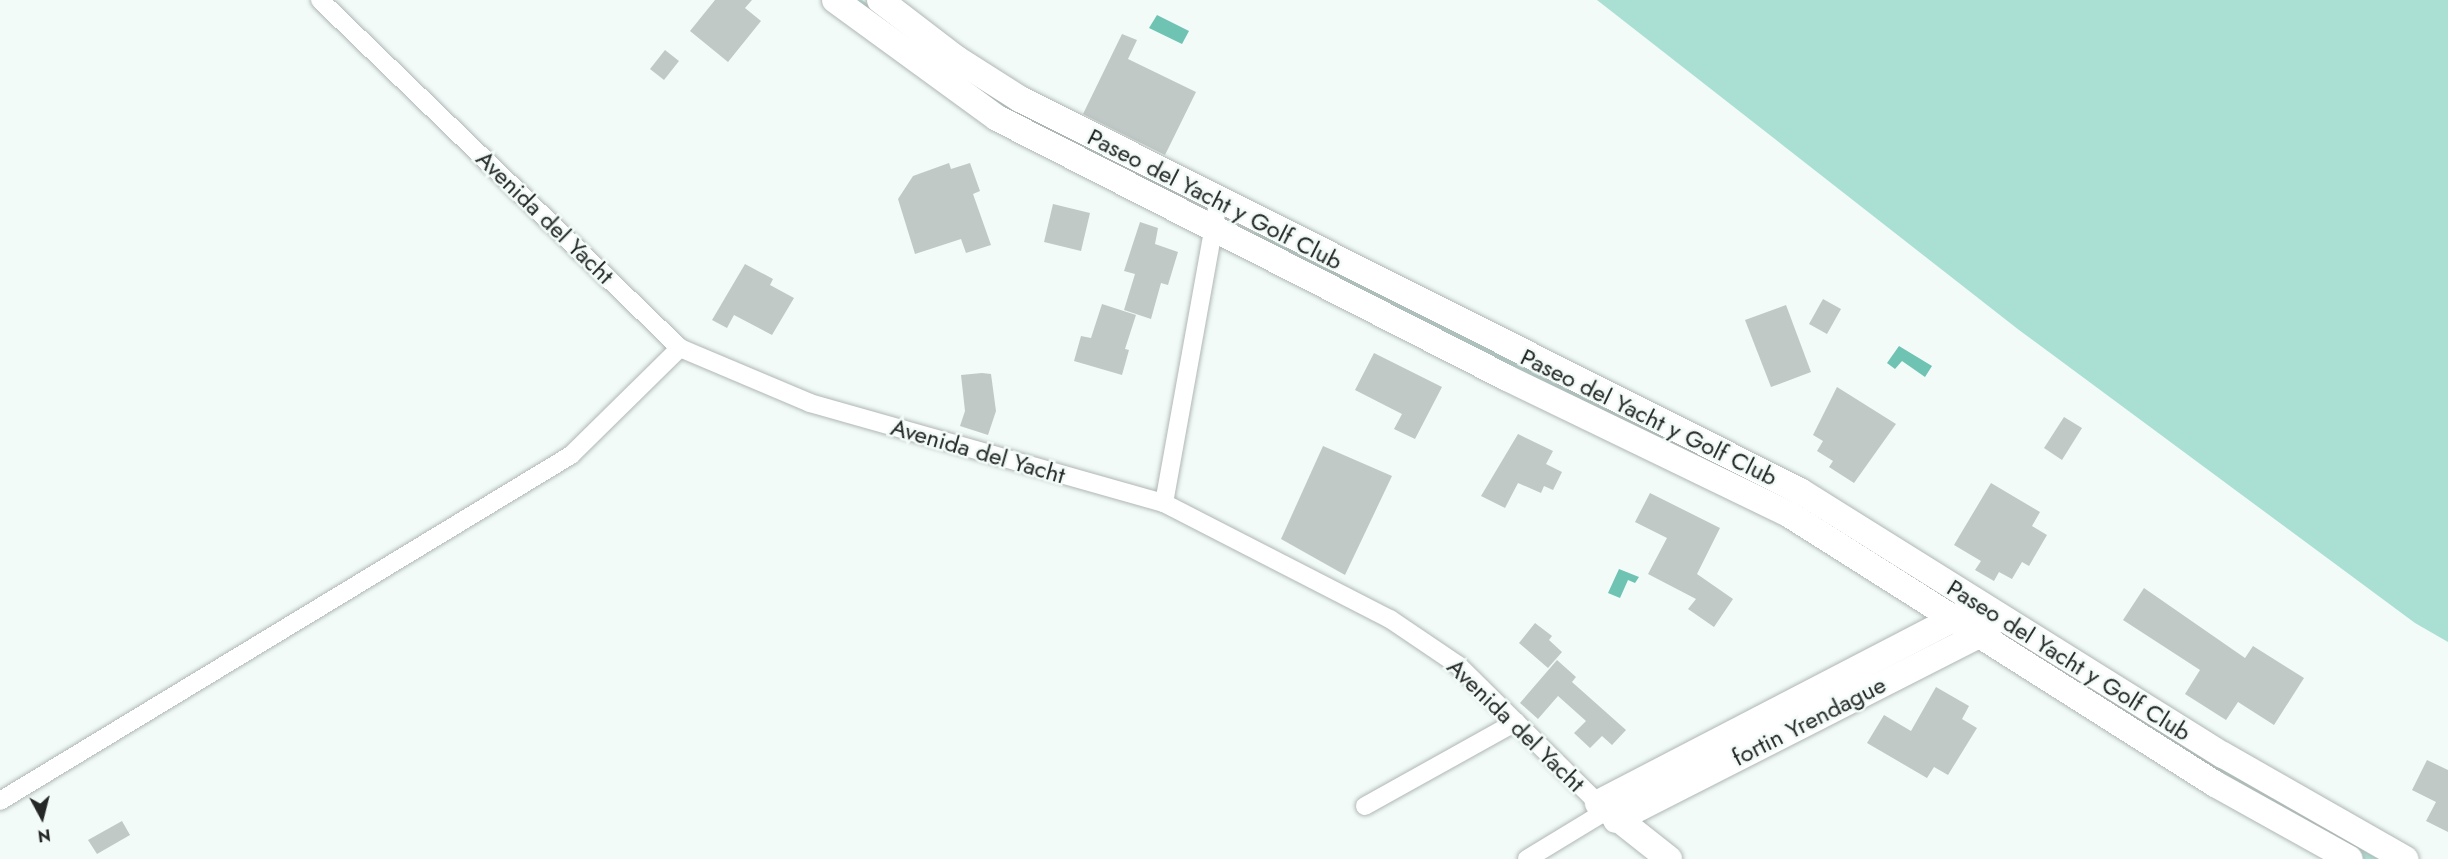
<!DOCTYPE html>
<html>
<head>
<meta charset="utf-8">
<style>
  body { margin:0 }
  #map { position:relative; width:2448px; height:859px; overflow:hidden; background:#f2fbf8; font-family:Jost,sans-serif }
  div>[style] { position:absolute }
  .green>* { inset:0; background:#aadfd3 }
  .water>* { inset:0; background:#6ec3b3 }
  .building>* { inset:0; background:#c1c9c7 }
  .roads { filter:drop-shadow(0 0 2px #afb7b5) drop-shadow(0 0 2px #afb7b5) }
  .street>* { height:18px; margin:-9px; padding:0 9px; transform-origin:9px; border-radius:9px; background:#fff }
  .secondary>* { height:26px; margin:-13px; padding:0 13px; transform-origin:13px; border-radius:13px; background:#fff }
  span { translate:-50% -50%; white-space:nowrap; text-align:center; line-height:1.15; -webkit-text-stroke:5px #f2fbf8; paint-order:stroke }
  .street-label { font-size:24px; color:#252827 }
  .north { position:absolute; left:12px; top:787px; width:60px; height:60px; -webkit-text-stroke:4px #f2fbf8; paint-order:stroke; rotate:173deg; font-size:16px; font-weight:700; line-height:24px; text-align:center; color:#252827 }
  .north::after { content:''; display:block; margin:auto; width:21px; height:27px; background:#252827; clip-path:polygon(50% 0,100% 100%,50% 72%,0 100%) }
</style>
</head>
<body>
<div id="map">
  <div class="green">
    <div style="clip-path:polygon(853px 0,862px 0,955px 71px,1010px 107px,1178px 193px,1179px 198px,1008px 112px)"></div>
    <div style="clip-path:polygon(1597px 0,2448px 0,2448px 642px,2415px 623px,2019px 330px)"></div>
    <div style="clip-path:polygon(1255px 231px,1786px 497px,1937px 593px,1253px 237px)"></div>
    <div style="clip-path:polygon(2006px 633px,2219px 766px,2378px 859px,2364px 859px,2333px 842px,2002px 637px)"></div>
  </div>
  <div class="water">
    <div style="clip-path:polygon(1157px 15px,1189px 31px,1182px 44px,1149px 28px)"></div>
    <div style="clip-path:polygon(1899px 346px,1932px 366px,1925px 377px,1902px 361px,1895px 369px,1887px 363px)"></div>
    <div style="clip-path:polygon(1619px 569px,1639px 577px,1635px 583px,1628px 580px,1620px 598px,1608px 593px)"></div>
  </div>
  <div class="building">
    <div style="clip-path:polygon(715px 0,752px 0,745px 8px,761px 21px,728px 62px,690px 31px)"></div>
    <div style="clip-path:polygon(1122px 34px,1137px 40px,1128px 59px,1196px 92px,1165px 155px,1083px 114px)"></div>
    <div style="clip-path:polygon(665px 50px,679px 61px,664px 80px,650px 69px)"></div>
    <div style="clip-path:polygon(949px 163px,951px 169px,970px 163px,980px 191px,973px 194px,991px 245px,966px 253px,961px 239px,915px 254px,898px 199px,913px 176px)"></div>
    <div style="clip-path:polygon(1053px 204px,1090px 213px,1081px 251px,1044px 242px)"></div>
    <div style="clip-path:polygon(1140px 222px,1158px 228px,1155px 244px,1178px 252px,1168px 285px,1161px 283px,1151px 319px,1124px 310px,1135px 274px,1124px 271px)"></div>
    <div style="clip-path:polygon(745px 264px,773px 279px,770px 285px,794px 298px,772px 335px,734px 315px,727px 328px,712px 320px)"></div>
    <div style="clip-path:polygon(1823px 299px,1841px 309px,1827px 334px,1809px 324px)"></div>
    <div style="clip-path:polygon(1102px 304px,1136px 315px,1125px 349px,1129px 350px,1122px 375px,1074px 361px,1081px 336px,1091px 338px)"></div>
    <div style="clip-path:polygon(1786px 305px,1811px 372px,1771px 387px,1745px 320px)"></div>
    <div style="clip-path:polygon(1374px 353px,1442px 387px,1415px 439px,1394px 429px,1402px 414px,1355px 390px)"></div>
    <div style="clip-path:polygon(982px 373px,991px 374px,996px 411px,988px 435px,960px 426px,965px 411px,961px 375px)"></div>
    <div style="clip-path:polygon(1837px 387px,1896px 424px,1854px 483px,1829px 467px,1833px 461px,1817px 451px,1823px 441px,1813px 435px)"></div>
    <div style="clip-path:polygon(2064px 417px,2082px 428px,2062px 460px,2044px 448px)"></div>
    <div style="clip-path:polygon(1518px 434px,1553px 451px,1546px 464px,1562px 472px,1553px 490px,1544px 486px,1541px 493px,1518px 483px,1505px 508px,1481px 496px)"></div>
    <div style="clip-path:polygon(1323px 446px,1392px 476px,1345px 575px,1281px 539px)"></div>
    <div style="clip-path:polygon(1991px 483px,2040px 512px,2032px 526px,2047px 535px,2029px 566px,2022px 562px,2012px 579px,1999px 572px,1994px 581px,1975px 570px,1981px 561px,1954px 545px)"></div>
    <div style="clip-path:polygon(1650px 493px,1720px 528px,1697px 574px,1733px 599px,1714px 627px,1688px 609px,1696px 599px,1648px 574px,1667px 538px,1635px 522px)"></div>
    <div style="clip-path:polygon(2144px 588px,2245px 658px,2253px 646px,2304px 678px,2274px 725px,2238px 702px,2226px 720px,2185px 694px,2200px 670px,2123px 620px)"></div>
    <div style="clip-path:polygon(1535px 623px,1552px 636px,1549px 640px,1562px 652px,1548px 668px,1519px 643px)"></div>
    <div style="clip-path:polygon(1557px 660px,1576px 677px,1572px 682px,1626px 730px,1612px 745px,1602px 736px,1590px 748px,1574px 733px,1586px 721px,1558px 696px,1538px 719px,1520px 703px)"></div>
    <div style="clip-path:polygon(1936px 687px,1969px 706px,1962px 719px,1977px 728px,1948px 775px,1934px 767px,1927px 778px,1867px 743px,1884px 715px,1911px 731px)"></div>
    <div style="clip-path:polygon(2427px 760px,2448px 770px,2448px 832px,2426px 821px,2436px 802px,2412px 790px)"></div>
    <div style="clip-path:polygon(122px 821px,130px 835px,97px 854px,88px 840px)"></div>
  </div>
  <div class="roads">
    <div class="street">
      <div style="left:320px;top:0;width:501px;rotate:44.03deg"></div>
      <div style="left:680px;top:348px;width:141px;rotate:22.9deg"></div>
      <div style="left:810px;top:403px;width:368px;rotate:15.8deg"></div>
      <div style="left:1164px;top:503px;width:254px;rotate:27.2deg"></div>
      <div style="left:1390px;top:619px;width:82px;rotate:34.1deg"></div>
      <div style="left:1458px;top:665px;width:197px;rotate:44.6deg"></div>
      <div style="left:1164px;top:503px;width:306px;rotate:-79.8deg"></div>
      <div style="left:0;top:801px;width:668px;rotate:-31.21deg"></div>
      <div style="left:571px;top:455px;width:153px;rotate:-44.5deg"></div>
      <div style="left:1365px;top:806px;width:173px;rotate:-29.1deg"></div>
      <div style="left:1527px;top:859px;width:92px;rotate:-31.3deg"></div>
    </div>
    <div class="secondary">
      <div style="left:835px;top:0;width:200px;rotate:36.1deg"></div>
      <div style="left:997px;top:118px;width:572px;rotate:27.01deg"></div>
      <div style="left:1507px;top:378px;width:314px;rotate:25.8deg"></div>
      <div style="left:1790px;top:515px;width:503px;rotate:32.33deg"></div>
      <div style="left:2215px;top:784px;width:154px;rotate:29.1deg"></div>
      <div style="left:880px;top:0;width:97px;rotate:37.5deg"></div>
      <div style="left:957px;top:59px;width:75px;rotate:32.4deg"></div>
      <div style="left:1020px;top:99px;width:873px;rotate:26.68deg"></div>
      <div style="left:1800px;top:491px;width:499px;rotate:32deg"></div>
      <div style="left:2223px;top:755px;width:210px;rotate:29.7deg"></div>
      <div style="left:1616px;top:820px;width:407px;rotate:-27deg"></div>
      <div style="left:1979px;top:635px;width:15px;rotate:-42deg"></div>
      <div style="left:1669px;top:859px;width:90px;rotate:-141.7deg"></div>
      <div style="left:1598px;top:803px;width:417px;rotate:-27.4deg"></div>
    </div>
  </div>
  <div class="street-label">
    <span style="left:1215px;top:199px;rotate:27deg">Paseo del Yacht y Golf Club</span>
    <span style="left:545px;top:217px;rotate:44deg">Avenida del Yacht</span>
    <span style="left:1649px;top:417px;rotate:26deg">Paseo del Yacht y Golf Club</span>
    <span style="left:978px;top:451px;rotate:16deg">Avenida del Yacht</span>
    <span style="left:2069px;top:660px;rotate:32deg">Paseo del Yacht y Golf Club</span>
    <span style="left:1809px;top:721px;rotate:-27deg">fortin Yrendague</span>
    <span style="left:1516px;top:725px;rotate:44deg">Avenida del Yacht</span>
  </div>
  <div class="north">N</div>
</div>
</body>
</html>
